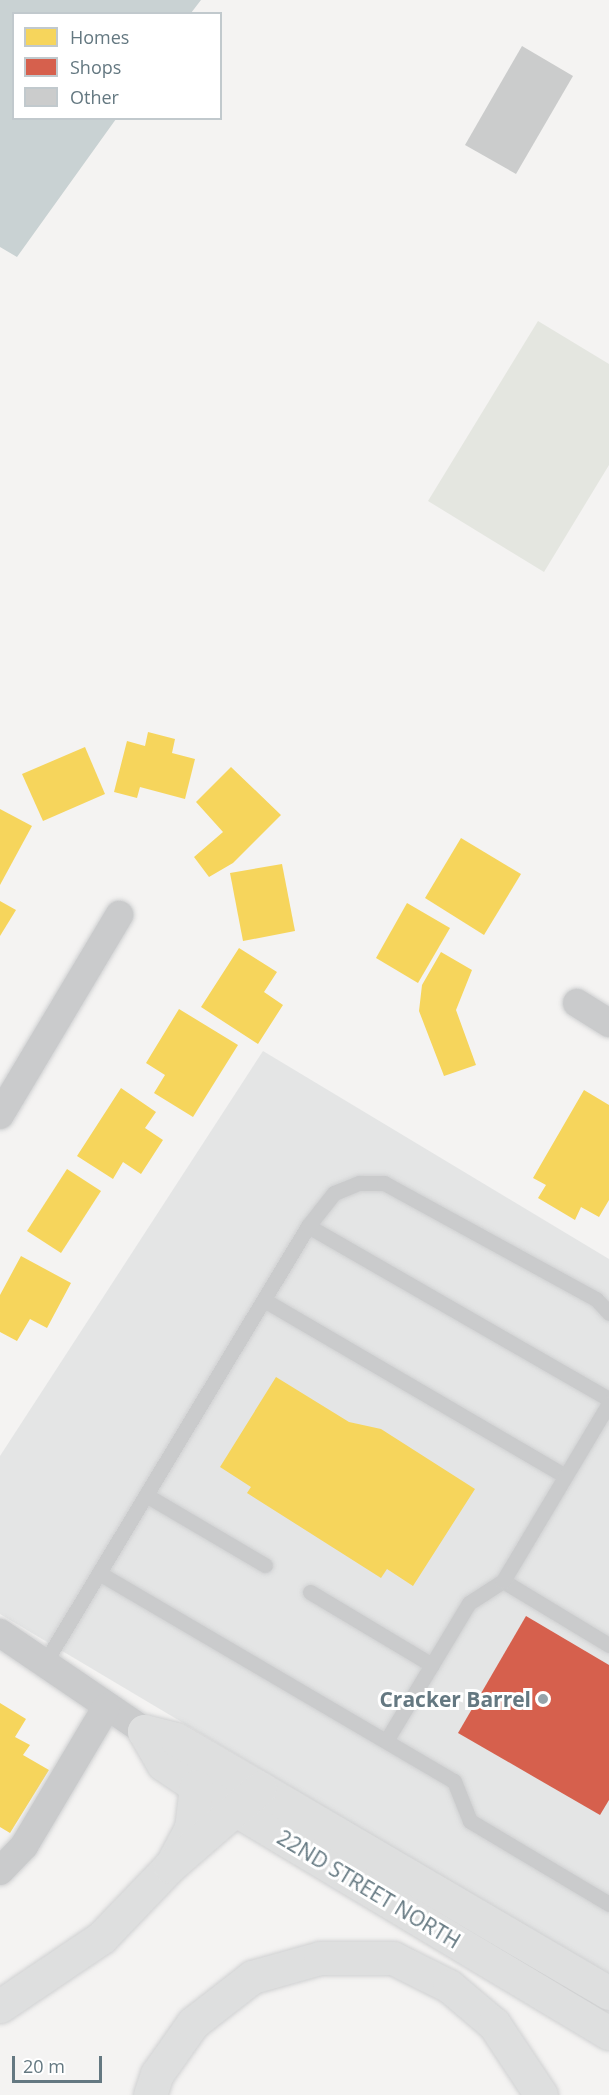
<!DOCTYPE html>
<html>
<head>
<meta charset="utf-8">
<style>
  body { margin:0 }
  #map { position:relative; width:609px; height:2095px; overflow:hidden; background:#f4f3f2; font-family:"Open Sans",sans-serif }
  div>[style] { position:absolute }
  .built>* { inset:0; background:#e4e5e5 }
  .green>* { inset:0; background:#e4e6e0 }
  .water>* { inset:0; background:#c9d2d3 }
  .homes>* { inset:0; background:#f6d55c }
  .shops>* { inset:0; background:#d6604d }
  .building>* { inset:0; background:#cbcccc }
  .roads { filter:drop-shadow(0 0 2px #d0d1d2) drop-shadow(0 0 2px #d0d1d2) }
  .lane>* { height:15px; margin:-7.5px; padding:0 7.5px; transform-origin:7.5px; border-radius:7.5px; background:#cacbcc }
  .street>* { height:28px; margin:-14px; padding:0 14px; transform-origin:14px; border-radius:14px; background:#cacbcc }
  .secondary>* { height:33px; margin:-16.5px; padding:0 16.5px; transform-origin:16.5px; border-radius:16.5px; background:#dedfdf }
  .highway>* { height:33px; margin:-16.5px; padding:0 16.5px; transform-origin:16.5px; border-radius:16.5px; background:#dedfdf }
  .dots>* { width:16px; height:16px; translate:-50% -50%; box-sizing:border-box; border:3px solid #fff; border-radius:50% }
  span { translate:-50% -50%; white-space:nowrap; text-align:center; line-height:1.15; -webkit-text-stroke:6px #fff; paint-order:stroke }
  .poi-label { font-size:21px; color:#647881; font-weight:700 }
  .right { translate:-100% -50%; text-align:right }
  .street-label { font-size:21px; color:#647881 }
  .legend { position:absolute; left:12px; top:12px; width:210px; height:108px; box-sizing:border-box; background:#fff; border:2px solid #c1c9cd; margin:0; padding:8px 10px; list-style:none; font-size:18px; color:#647881 }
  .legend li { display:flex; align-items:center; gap:12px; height:30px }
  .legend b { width:30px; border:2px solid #c1c9cd }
  .scale { position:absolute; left:12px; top:2056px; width:90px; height:27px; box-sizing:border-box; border:3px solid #647881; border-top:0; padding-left:8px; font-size:18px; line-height:21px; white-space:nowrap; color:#647881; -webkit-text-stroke:4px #fff; paint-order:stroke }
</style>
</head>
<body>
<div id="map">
  <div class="built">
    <div style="clip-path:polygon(263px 1051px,609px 1259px,609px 1976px,0 1614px,0 1456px)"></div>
  </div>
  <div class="green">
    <div style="clip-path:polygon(538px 321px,609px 364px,609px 465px,544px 572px,428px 501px)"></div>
  </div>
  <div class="water">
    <div style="clip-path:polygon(0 0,201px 0,191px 13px,14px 14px,14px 118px,116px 119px,17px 257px,0 247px)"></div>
  </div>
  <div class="homes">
    <div style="clip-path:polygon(148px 732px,175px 739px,172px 753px,195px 759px,185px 799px,140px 787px,137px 798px,114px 792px,127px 741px,145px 746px)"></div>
    <div style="clip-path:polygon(85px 747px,105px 794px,43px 821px,22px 774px)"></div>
    <div style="clip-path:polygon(231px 767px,281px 815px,233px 863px,209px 877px,194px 857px,223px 832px,196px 802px)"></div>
    <div style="clip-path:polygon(0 809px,32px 826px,0 885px)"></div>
    <div style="clip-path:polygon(461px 838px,521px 874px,484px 935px,425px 898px)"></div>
    <div style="clip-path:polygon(282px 864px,295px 931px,243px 941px,230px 873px)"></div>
    <div style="clip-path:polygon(0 901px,16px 910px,0 936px)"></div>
    <div style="clip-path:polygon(407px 903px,450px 928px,418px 983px,376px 958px)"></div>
    <div style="clip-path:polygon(239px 948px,277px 972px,264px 992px,283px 1005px,258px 1044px,201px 1007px)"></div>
    <div style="clip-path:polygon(441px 952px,472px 970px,456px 1010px,476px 1065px,444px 1076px,419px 1011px,422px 985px)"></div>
    <div style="clip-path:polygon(179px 1009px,238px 1045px,193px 1117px,154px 1093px,165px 1075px,146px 1063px)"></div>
    <div style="clip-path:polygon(121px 1088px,156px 1112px,145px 1128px,163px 1140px,141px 1174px,123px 1162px,113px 1179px,77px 1156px)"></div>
    <div style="clip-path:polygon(584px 1090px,609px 1105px,609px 1200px,599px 1217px,581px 1207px,575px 1220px,538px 1198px,546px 1185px,533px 1178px)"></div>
    <div style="clip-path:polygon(67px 1169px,101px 1191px,61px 1253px,27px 1231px)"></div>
    <div style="clip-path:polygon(21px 1256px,71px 1283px,47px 1328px,30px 1319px,17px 1341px,0 1332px,0 1295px)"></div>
    <div style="clip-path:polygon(276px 1377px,349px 1422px,381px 1429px,475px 1489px,413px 1586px,387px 1569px,381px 1578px,247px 1493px,251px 1487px,220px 1467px)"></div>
    <div style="clip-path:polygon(0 1703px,26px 1719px,15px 1737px,30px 1745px,23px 1755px,49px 1770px,10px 1833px,0 1827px)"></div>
  </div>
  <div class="shops">
    <div style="clip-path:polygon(526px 1616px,609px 1665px,609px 1800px,600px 1815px,458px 1733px)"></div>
  </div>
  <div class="building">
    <div style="clip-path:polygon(522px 46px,573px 76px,516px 174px,465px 145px)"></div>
  </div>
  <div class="roads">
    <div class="lane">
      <div style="left:308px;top:1226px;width:347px;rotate:29.9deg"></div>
      <div style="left:264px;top:1300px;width:349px;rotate:30.3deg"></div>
      <div style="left:146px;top:1495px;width:138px;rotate:30.5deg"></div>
      <div style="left:99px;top:1573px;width:411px;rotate:30.4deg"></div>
      <div style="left:454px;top:1781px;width:43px;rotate:68.2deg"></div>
      <div style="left:470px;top:1821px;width:162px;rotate:30.8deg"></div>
      <div style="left:503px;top:1581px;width:124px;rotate:31.1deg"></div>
      <div style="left:310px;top:1592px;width:142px;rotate:30.9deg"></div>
      <div style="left:44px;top:1664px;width:511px;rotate:-58.92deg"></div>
      <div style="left:308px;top:1226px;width:42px;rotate:-51.8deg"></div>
      <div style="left:334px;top:1193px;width:27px;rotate:-22deg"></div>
      <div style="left:359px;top:1183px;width:25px"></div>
      <div style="left:384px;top:1183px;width:242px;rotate:28.7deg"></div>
      <div style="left:596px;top:1299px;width:19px;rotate:47deg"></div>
      <div style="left:386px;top:1741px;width:161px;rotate:-59deg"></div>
      <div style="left:469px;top:1603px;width:40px;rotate:-32.9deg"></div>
      <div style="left:503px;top:1581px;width:207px;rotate:-59.2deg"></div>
    </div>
    <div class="street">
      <div style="left:577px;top:1003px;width:38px;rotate:32deg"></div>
      <div style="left:0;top:1115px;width:233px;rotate:-59.2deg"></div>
      <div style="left:0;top:1633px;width:174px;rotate:34.2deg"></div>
      <div style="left:0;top:1871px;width:35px;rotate:-46deg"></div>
      <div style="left:24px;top:1846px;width:161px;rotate:-59.3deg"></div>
    </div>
    <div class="secondary">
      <div style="left:144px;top:1731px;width:38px;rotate:60deg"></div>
      <div style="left:163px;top:1764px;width:40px;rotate:34deg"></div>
      <div style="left:196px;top:1786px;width:481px;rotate:30.9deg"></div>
      <div style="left:144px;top:1731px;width:33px;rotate:14deg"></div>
      <div style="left:176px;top:1739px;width:502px;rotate:30.4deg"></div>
    </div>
    <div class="highway">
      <div style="left:175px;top:1858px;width:34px;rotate:-62deg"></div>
      <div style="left:191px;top:1828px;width:42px;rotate:-83.2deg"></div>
      <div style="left:0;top:2006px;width:122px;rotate:-34deg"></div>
      <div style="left:101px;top:1938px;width:100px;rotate:-46.2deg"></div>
      <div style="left:170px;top:1866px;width:119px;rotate:-40.9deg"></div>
      <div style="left:150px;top:2095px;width:22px;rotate:-72deg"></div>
      <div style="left:157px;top:2074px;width:62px;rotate:-54.8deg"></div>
      <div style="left:193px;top:2023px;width:75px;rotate:-37.9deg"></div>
      <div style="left:252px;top:1977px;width:71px;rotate:-15.6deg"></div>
      <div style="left:320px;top:1958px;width:73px"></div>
      <div style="left:393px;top:1958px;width:63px;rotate:26.6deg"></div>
      <div style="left:449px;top:1986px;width:59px;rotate:40.2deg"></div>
      <div style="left:494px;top:2024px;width:85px;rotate:56.5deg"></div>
    </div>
  </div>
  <div class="dots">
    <div style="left:543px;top:1699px;background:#96a3a9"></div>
  </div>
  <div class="poi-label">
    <span class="right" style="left:531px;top:1699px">Cracker Barrel</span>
  </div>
  <div class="street-label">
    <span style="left:369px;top:1889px;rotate:31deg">22ND STREET NORTH</span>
  </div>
  <ul class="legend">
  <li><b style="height:16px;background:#f6d55c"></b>Homes</li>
  <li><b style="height:16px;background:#d6604d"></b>Shops</li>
  <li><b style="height:16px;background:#cbcccc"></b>Other</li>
  </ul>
  <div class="scale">20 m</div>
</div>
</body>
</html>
